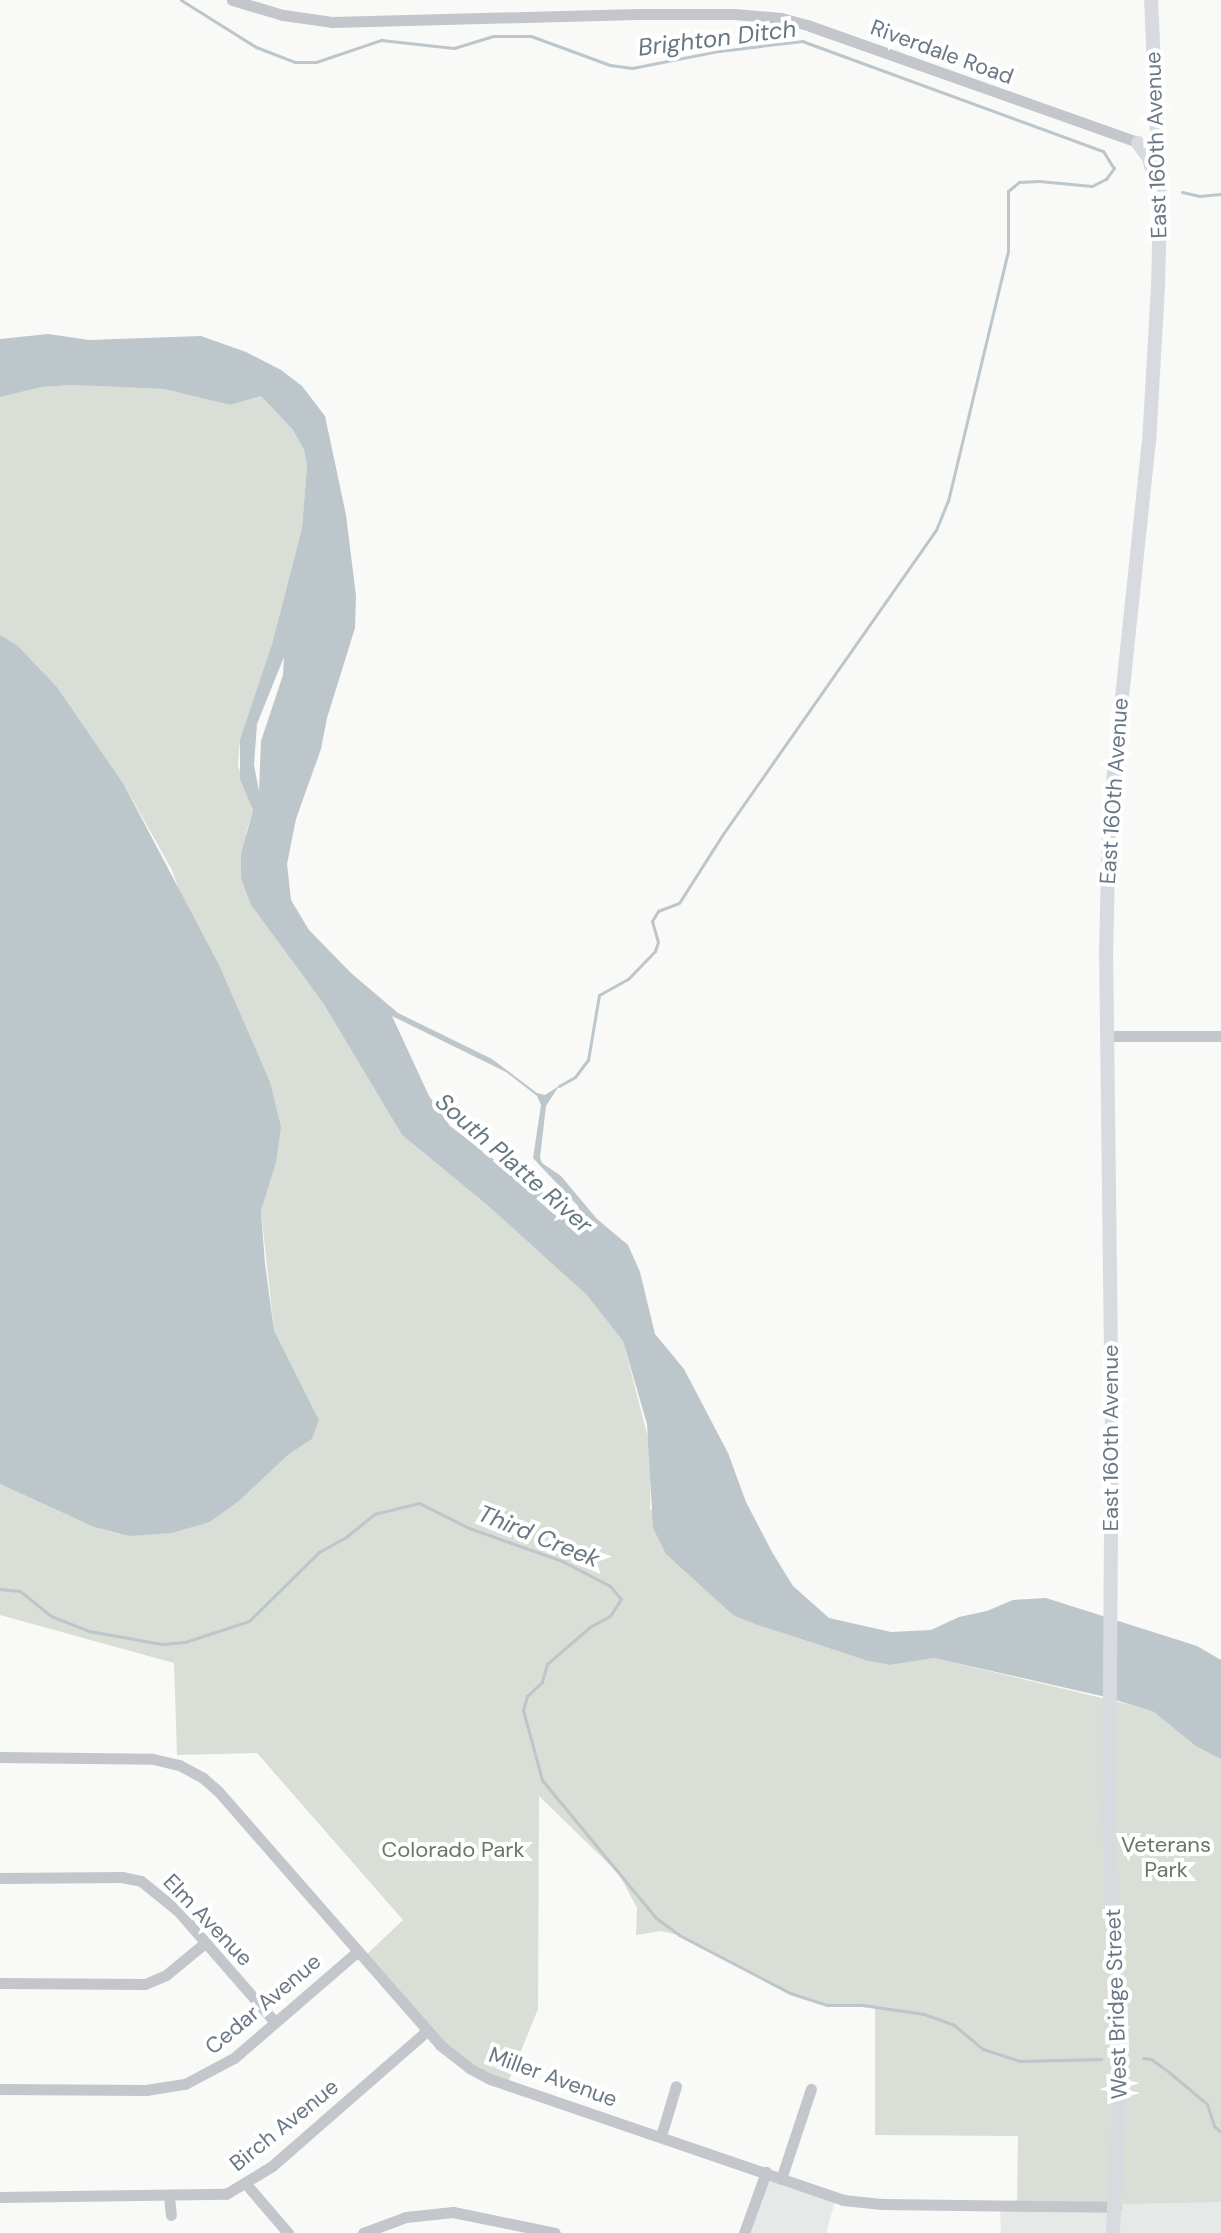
<!DOCTYPE html>
<html>
<head>
<meta charset="utf-8">
<style>
  body { margin:0 }
  #map { position:relative; width:1221px; height:2233px; overflow:hidden; background:#f9f9f7; font-family:"DM Sans",sans-serif }
  div>[style] { position:absolute }
  .built>* { inset:0; background:#e7e8e8 }
  .green>* { inset:0; background:#d9ded6 }
  .water>* { inset:0; background:#bcc6cb }
  .stream>* { height:3px; margin:-1.5px; padding:0 1.5px; transform-origin:1.5px; border-radius:1.5px; background:#bcc6cb }
  .minor>* { height:11px; margin:-5.5px; padding:0 5.5px; transform-origin:5.5px; border-radius:5.5px; background:#c3c6ca }
  .major>* { height:14px; margin:-7px; padding:0 7px; transform-origin:7px; border-radius:7px; background:#d7dbdf }
  span { translate:-50% -50%; white-space:nowrap; text-align:center; line-height:1.15; -webkit-text-stroke:8px #fff; paint-order:stroke }
  .street-label { font-size:22px; color:#6a7886 }
  .park-label { font-size:22px; color:#677964 }
  .water-label { font-size:24px; color:#667881; font-style:italic }
</style>
</head>
<body>
<div id="map">
  <div class="built">
    <div style="clip-path:polygon(766px 2172px,836px 2198px,826px 2233px,744px 2233px)"></div>
    <div style="clip-path:polygon(1150px 2202px,1221px 2202px,1221px 2233px,1001px 2233px,1000px 2205px)"></div>
  </div>
  <div class="green">
    <div style="clip-path:polygon(71px 385px,164px 389px,230px 405px,261px 396px,293px 430px,304px 450px,307px 466px,302px 528px,272px 644px,240px 739px,238px 766px,253px 810px,246px 833px,251px 905px,323px 1003px,402px 1135px,486px 1204px,588px 1295px,623px 1341px,651px 1449px,650px 1509px,785px 1634px,868px 1661px,890px 1665px,934px 1658px,1127px 1704px,1154px 1712px,1221px 1759px,1221px 2202px,1017px 2206px,1018px 2136px,875px 2135px,875px 2007px,827px 2005px,790px 1993px,679px 1935px,661px 1931px,636px 1935px,637px 1908px,619px 1874px,539px 1796px,538px 2009px,507px 2085px,469px 2068px,363px 1958px,403px 1920px,257px 1753px,177px 1755px,174px 1663px,0 1615px,0 1484px,94px 1527px,129px 1536px,210px 1522px,239px 1501px,288px 1455px,312px 1439px,319px 1420px,274px 1330px,261px 1211px,276px 1163px,172px 870px,123px 783px,57px 687px,17px 645px,0 635px,0 397px,42px 387px)"></div>
  </div>
  <div class="water">
    <div style="clip-path:polygon(evenodd,48px 334px,89px 340px,201px 336px,246px 352px,281px 370px,302px 386px,325px 416px,346px 515px,356px 596px,355px 628px,327px 718px,321px 749px,296px 819px,287px 864px,291px 900px,309px 930px,351px 973px,398px 1013px,492px 1059px,537px 1093px,545px 1095px,559px 1086px,546px 1106px,540px 1157px,542px 1163px,561px 1176px,597px 1219px,628px 1245px,640px 1272px,655px 1334px,684px 1369px,728px 1453px,746px 1502px,772px 1552px,793px 1586px,829px 1618px,891px 1632px,931px 1630px,959px 1617px,987px 1611px,1013px 1600px,1046px 1598px,1197px 1646px,1221px 1660px,1221px 1759px,1196px 1746px,1154px 1712px,1106px 1697px,934px 1658px,890px 1665px,868px 1661px,755px 1624px,733px 1615px,666px 1554px,653px 1528px,647px 1424px,623px 1341px,587px 1295px,486px 1204px,402px 1135px,323px 1003px,251px 905px,241px 878px,241px 854px,253px 810px,240px 779px,240px 739px,272px 644px,302px 528px,307px 466px,304px 450px,293px 430px,261px 396px,230px 405px,164px 389px,72px 385px,42px 387px,0 397px,0 339px,48px 334px,284px 657px,283px 675px,261px 741px,259px 791px,254px 765px,257px 724px,284px 657px,48px 334px,392px 1016px,506px 1072px,537px 1096px,541px 1105px,533px 1158px,578px 1206px,582px 1218px,556px 1205px,524px 1175px,506px 1169px,450px 1126px,429px 1096px,392px 1016px)"></div>
    <div style="clip-path:polygon(0 635px,17px 645px,57px 687px,123px 783px,219px 965px,270px 1082px,281px 1127px,276px 1163px,261px 1211px,265px 1264px,274px 1330px,319px 1420px,312px 1439px,288px 1455px,239px 1501px,210px 1522px,171px 1533px,129px 1536px,94px 1527px,0 1484px)"></div>
  </div>
  <div class="stream">
    <div style="left:181px;top:0;width:89px;rotate:32.1deg"></div>
    <div style="left:256px;top:47px;width:42px;rotate:21deg"></div>
    <div style="left:295px;top:62px;width:21px"></div>
    <div style="left:316px;top:62px;width:69px;rotate:-18.7deg"></div>
    <div style="left:381px;top:40px;width:73px;rotate:6.3deg"></div>
    <div style="left:454px;top:48px;width:41px;rotate:-17.1deg"></div>
    <div style="left:493px;top:36px;width:38px"></div>
    <div style="left:531px;top:36px;width:84px;rotate:20.2deg"></div>
    <div style="left:610px;top:65px;width:22px;rotate:8deg"></div>
    <div style="left:632px;top:68px;width:89px;rotate:-11.1deg"></div>
    <div style="left:719px;top:51px;width:84px;rotate:-6.9deg"></div>
    <div style="left:802px;top:41px;width:320px;rotate:20.1deg"></div>
    <div style="left:1103px;top:151px;width:19px;rotate:58deg"></div>
    <div style="left:1182px;top:192px;width:17px;rotate:13deg"></div>
    <div style="left:1199px;top:196px;width:22px;rotate:-5deg"></div>
    <div style="left:559px;top:1086px;width:18px;rotate:-29deg"></div>
    <div style="left:575px;top:1077px;width:21px;rotate:-53deg"></div>
    <div style="left:588px;top:1060px;width:66px;rotate:-80.4deg"></div>
    <div style="left:599px;top:995px;width:33px;rotate:-29deg"></div>
    <div style="left:628px;top:979px;width:39px;rotate:-46deg"></div>
    <div style="left:655px;top:951px;width:9px;rotate:-72deg"></div>
    <div style="left:658px;top:942px;width:22px;rotate:-106deg"></div>
    <div style="left:652px;top:921px;width:12px;rotate:-59deg"></div>
    <div style="left:658px;top:911px;width:22px;rotate:-21deg"></div>
    <div style="left:679px;top:903px;width:82px;rotate:-57.5deg"></div>
    <div style="left:723px;top:834px;width:371px;rotate:-55deg"></div>
    <div style="left:936px;top:530px;width:31px;rotate:-68deg"></div>
    <div style="left:948px;top:501px;width:256px;rotate:-76.5deg"></div>
    <div style="left:1008px;top:252px;width:61px;rotate:-90deg"></div>
    <div style="left:1008px;top:191px;width:14px;rotate:-39deg"></div>
    <div style="left:1019px;top:182px;width:20px;rotate:-3deg"></div>
    <div style="left:1039px;top:181px;width:53px;rotate:5.4deg"></div>
    <div style="left:1092px;top:186px;width:16px;rotate:-27deg"></div>
    <div style="left:1106px;top:179px;width:14px;rotate:-54deg"></div>
    <div style="left:0;top:1589px;width:20px;rotate:6deg"></div>
    <div style="left:20px;top:1591px;width:40px;rotate:39deg"></div>
    <div style="left:51px;top:1616px;width:41px;rotate:21.5deg"></div>
    <div style="left:89px;top:1631px;width:74px;rotate:10.1deg"></div>
    <div style="left:162px;top:1644px;width:23px;rotate:-5deg"></div>
    <div style="left:185px;top:1642px;width:67px;rotate:-18.2deg"></div>
    <div style="left:249px;top:1621px;width:98px;rotate:-44.6deg"></div>
    <div style="left:319px;top:1552px;width:31px;rotate:-29deg"></div>
    <div style="left:346px;top:1537px;width:36px;rotate:-39deg"></div>
    <div style="left:374px;top:1514px;width:46px;rotate:-13.7deg"></div>
    <div style="left:419px;top:1503px;width:56px;rotate:26.6deg"></div>
    <div style="left:469px;top:1528px;width:99px;rotate:19.5deg"></div>
    <div style="left:562px;top:1561px;width:54px;rotate:27.5deg"></div>
    <div style="left:610px;top:1586px;width:17px;rotate:50deg"></div>
    <div style="left:621px;top:1599px;width:20px;rotate:123deg"></div>
    <div style="left:610px;top:1616px;width:21px;rotate:152deg"></div>
    <div style="left:591px;top:1626px;width:58px;rotate:139.2deg"></div>
    <div style="left:547px;top:1664px;width:19px;rotate:106deg"></div>
    <div style="left:542px;top:1682px;width:21px;rotate:137deg"></div>
    <div style="left:527px;top:1696px;width:15px;rotate:106deg"></div>
    <div style="left:523px;top:1710px;width:73px;rotate:74.8deg"></div>
    <div style="left:542px;top:1780px;width:179px;rotate:50.4deg"></div>
    <div style="left:656px;top:1918px;width:29px;rotate:36deg"></div>
    <div style="left:679px;top:1935px;width:125px;rotate:27.6deg"></div>
    <div style="left:790px;top:1993px;width:39px;rotate:18deg"></div>
    <div style="left:827px;top:2005px;width:35px"></div>
    <div style="left:862px;top:2005px;width:63px;rotate:8.3deg"></div>
    <div style="left:924px;top:2014px;width:32px;rotate:20deg"></div>
    <div style="left:954px;top:2025px;width:38px;rotate:40deg"></div>
    <div style="left:983px;top:2049px;width:39px;rotate:18deg"></div>
    <div style="left:1020px;top:2061px;width:81px;rotate:-1.4deg"></div>
    <div style="left:1143px;top:2058px;width:8px;rotate:7deg"></div>
    <div style="left:1151px;top:2059px;width:24px;rotate:36deg"></div>
    <div style="left:1170px;top:2073px;width:48px;rotate:40deg"></div>
    <div style="left:1207px;top:2104px;width:23px;rotate:72deg"></div>
    <div style="left:1214px;top:2126px;width:9px;rotate:41deg"></div>
  </div>
  <div class="minor">
    <div style="left:232px;top:0;width:53px;rotate:16.4deg"></div>
    <div style="left:283px;top:15px;width:49px;rotate:8.1deg"></div>
    <div style="left:332px;top:22px;width:305px;rotate:-1.5deg"></div>
    <div style="left:637px;top:14px;width:97px"></div>
    <div style="left:734px;top:14px;width:47px;rotate:4.9deg"></div>
    <div style="left:781px;top:18px;width:30px;rotate:15deg"></div>
    <div style="left:810px;top:26px;width:353px;rotate:19.5deg"></div>
    <div style="left:1108px;top:1036px;width:113px"></div>
    <div style="left:0;top:1757px;width:153px;rotate:0.7deg"></div>
    <div style="left:153px;top:1759px;width:27px;rotate:13deg"></div>
    <div style="left:179px;top:1765px;width:27px;rotate:28deg"></div>
    <div style="left:203px;top:1778px;width:20px;rotate:41deg"></div>
    <div style="left:218px;top:1791px;width:337px;rotate:48.8deg"></div>
    <div style="left:440px;top:2045px;width:37px;rotate:38deg"></div>
    <div style="left:469px;top:2068px;width:24px;rotate:28deg"></div>
    <div style="left:490px;top:2079px;width:373px;rotate:18.9deg"></div>
    <div style="left:843px;top:2200px;width:39px;rotate:6deg"></div>
    <div style="left:882px;top:2204px;width:234px;rotate:0.7deg"></div>
    <div style="left:0;top:1878px;width:122px;rotate:-0.5deg"></div>
    <div style="left:122px;top:1877px;width:19px;rotate:12deg"></div>
    <div style="left:141px;top:1881px;width:48px;rotate:39deg"></div>
    <div style="left:178px;top:1911px;width:147px;rotate:48.9deg"></div>
    <div style="left:0;top:1983px;width:145px;rotate:0.4deg"></div>
    <div style="left:145px;top:1984px;width:23px;rotate:-23deg"></div>
    <div style="left:166px;top:1975px;width:50px;rotate:-39.4deg"></div>
    <div style="left:0;top:2089px;width:146px;rotate:0.4deg"></div>
    <div style="left:146px;top:2090px;width:39px;rotate:-9deg"></div>
    <div style="left:185px;top:2084px;width:55px;rotate:-28deg"></div>
    <div style="left:234px;top:2058px;width:164px;rotate:-40.8deg"></div>
    <div style="left:661px;top:2136px;width:52px;rotate:-73.3deg"></div>
    <div style="left:781px;top:2179px;width:95px;rotate:-71.6deg"></div>
    <div style="left:246px;top:2184px;width:65px;rotate:49.4deg"></div>
    <div style="left:0;top:2197px;width:226px;rotate:-0.8deg"></div>
    <div style="left:226px;top:2194px;width:54px;rotate:-31.3deg"></div>
    <div style="left:272px;top:2166px;width:206px;rotate:-41.1deg"></div>
    <div style="left:169px;top:2197px;width:18px;rotate:84deg"></div>
    <div style="left:363px;top:2233px;width:46px;rotate:-20.4deg"></div>
    <div style="left:406px;top:2217px;width:47px;rotate:-6.1deg"></div>
    <div style="left:453px;top:2212px;width:104px;rotate:11.6deg"></div>
    <div style="left:744px;top:2233px;width:65px;rotate:-70.2deg"></div>
  </div>
  <div class="major">
    <div style="left:1138px;top:143px;width:19px;rotate:54deg"></div>
    <div style="left:1149px;top:158px;width:16px;rotate:76deg"></div>
    <div style="left:1113px;top:2233px;width:149px;rotate:-87.3deg"></div>
    <div style="left:1120px;top:2084px;width:266px;rotate:-92.4deg"></div>
    <div style="left:1109px;top:1818px;width:382px;rotate:-89.6deg"></div>
    <div style="left:1112px;top:1436px;width:481px;rotate:-90.7deg"></div>
    <div style="left:1106px;top:955px;width:134px;rotate:-88.7deg"></div>
    <div style="left:1109px;top:821px;width:380px;rotate:-84deg"></div>
    <div style="left:1149px;top:443px;width:155px;rotate:-86.7deg"></div>
    <div style="left:1158px;top:288px;width:84px;rotate:-88.6deg"></div>
    <div style="left:1160px;top:204px;width:204px;rotate:-92.5deg"></div>
  </div>
  <div class="street-label">
    <span style="left:942px;top:52px;rotate:20deg">Riverdale Road</span>
    <span style="left:1156px;top:145px;rotate:-92deg">East 160th Avenue</span>
    <span style="left:1114px;top:791px;rotate:-86deg">East 160th Avenue</span>
    <span style="left:1111px;top:1438px;rotate:-90deg">East 160th Avenue</span>
    <span style="left:208px;top:1920px;rotate:46deg">Elm Avenue</span>
    <span style="left:263px;top:2004px;rotate:-40deg">Cedar Avenue</span>
    <span style="left:1116px;top:2004px;rotate:-92deg">West Bridge Street</span>
    <span style="left:553px;top:2077px;rotate:20deg">Miller Avenue</span>
    <span style="left:284px;top:2125px;rotate:-39deg">Birch Avenue</span>
  </div>
  <div class="park-label">
    <span style="left:1166px;top:1857px">Veterans<br>Park</span>
    <span style="left:453px;top:1850px">Colorado Park</span>
  </div>
  <div class="water-label">
    <span style="left:717px;top:38px;rotate:-7deg">Brighton Ditch</span>
    <span style="left:514px;top:1163px;rotate:41deg">South Platte River</span>
    <span style="left:539px;top:1536px;rotate:22deg">Third Creek</span>
  </div>
</div>
</body>
</html>
